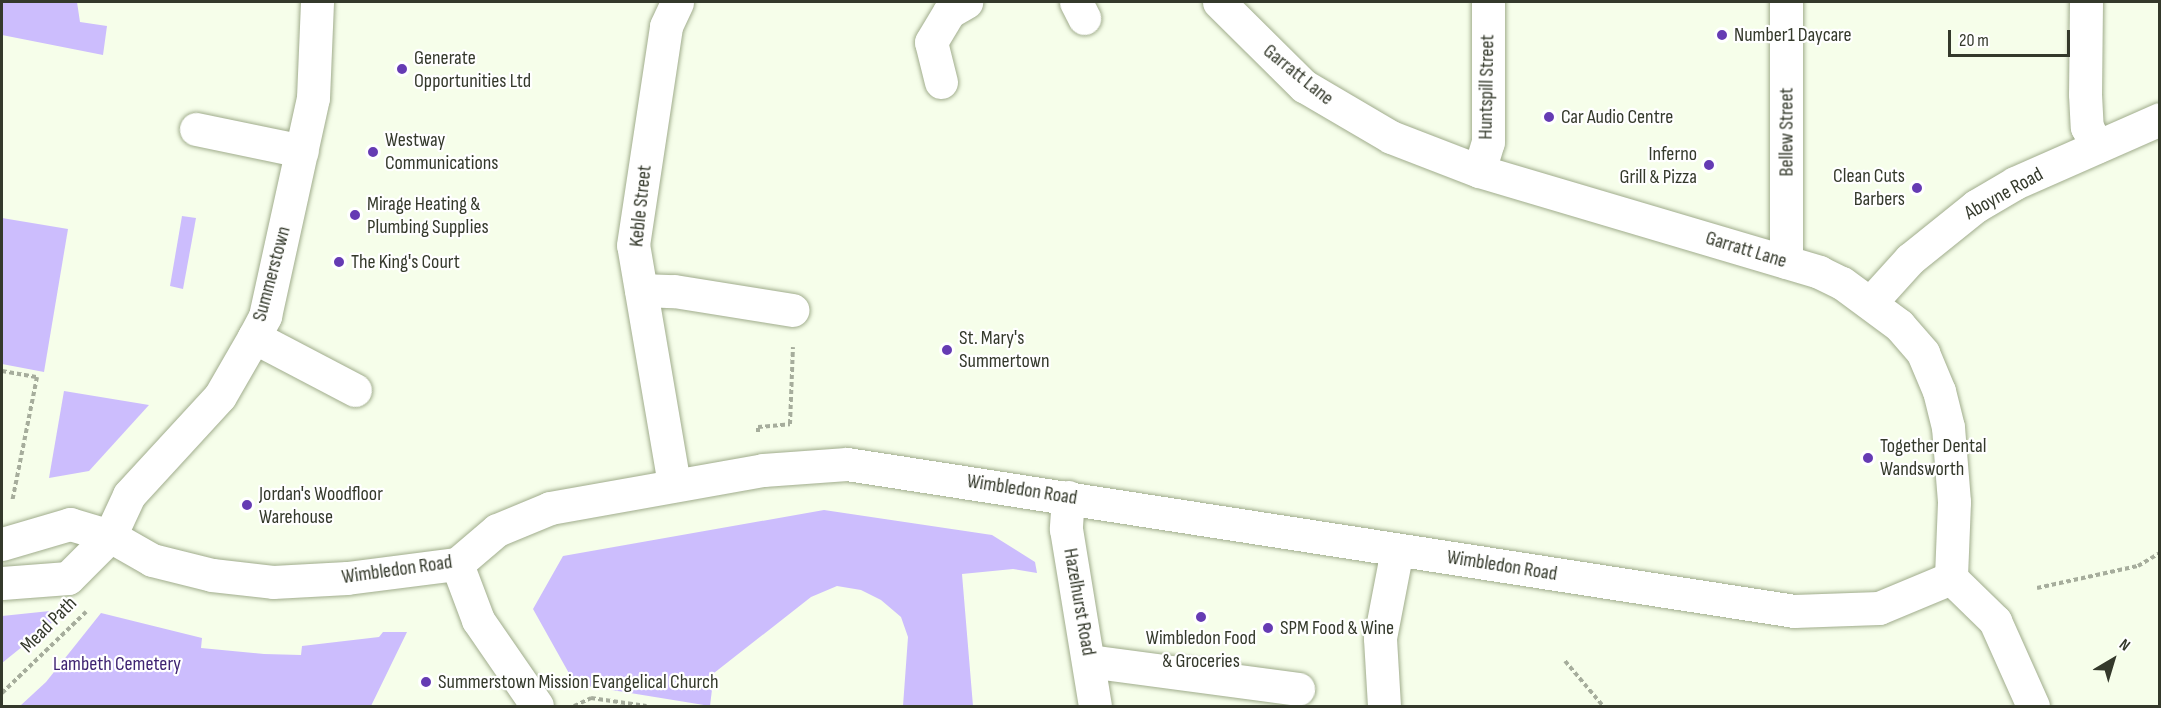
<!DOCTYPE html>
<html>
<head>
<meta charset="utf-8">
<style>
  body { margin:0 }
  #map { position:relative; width:2161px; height:708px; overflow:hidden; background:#f6feea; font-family:"Sofia Sans Condensed",sans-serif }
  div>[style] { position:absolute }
  .green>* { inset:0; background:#ccbdfd }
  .path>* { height:4px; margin-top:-2px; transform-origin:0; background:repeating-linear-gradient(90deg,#a6ad9c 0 4.5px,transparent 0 7.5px) }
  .roads { filter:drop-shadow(0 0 2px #a0ac8c) drop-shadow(0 0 2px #a0ac8c) }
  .minor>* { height:33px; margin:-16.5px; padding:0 16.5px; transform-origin:16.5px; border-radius:16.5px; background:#fff }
  .major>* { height:33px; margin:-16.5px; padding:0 16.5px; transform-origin:16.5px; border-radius:16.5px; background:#fff }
  .dots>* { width:16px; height:16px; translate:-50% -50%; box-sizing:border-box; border:3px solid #fff; border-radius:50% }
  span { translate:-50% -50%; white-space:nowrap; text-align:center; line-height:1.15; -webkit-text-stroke:4.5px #fff; paint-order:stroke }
  .poi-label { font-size:20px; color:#34392b }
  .left { translate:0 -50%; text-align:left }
  .right { translate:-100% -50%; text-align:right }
  .street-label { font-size:20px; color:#34392b }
  .park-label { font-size:20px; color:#3f2472 }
  .frame { position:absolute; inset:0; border:3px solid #34392b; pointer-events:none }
  .north { position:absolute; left:2083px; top:630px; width:60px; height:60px; -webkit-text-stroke:4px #fff; paint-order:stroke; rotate:38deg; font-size:16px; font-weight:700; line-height:24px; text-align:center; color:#34392b }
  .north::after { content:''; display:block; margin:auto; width:21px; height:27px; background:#34392b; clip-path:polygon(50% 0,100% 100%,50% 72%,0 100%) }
  .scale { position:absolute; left:1948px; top:30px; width:122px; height:27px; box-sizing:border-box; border:3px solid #34392b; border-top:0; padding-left:8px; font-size:18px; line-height:21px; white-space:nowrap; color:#34392b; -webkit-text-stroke:4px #fff; paint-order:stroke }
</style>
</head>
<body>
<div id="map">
  <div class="green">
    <div style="clip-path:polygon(2px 2px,77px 2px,80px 22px,107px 26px,103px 55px,2px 35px)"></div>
    <div style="clip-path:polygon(182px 216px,196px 218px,183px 289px,170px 286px)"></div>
    <div style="clip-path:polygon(2px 218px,68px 229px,44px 372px,2px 364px)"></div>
    <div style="clip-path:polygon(64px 391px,149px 405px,89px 471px,49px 478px)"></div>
    <div style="clip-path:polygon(824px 510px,992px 535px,1035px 562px,1037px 573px,1013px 569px,962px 574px,973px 706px,903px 706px,908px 637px,901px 617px,881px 600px,861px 590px,837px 586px,811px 597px,714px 673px,710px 706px,575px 684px,533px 609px,563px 556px)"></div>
    <div style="clip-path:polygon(69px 609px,2px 663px,2px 616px)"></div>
    <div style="clip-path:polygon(101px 613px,202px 638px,201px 648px,264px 654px,301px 655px,302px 646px,379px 637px,383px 632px,407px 632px,371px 706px,20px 706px,46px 682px)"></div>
  </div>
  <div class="path">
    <div style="left:2px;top:371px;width:36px;rotate:10deg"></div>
    <div style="left:37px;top:377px;width:127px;rotate:101.3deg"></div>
    <div style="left:758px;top:432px;width:5px;rotate:-90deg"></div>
    <div style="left:758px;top:427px;width:32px;rotate:-5deg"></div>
    <div style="left:790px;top:424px;width:77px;rotate:-87.8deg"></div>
    <div style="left:2037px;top:588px;width:103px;rotate:-12.3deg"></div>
    <div style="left:2138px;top:566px;width:26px;rotate:-31deg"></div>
    <div style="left:1565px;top:661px;width:59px;rotate:49.8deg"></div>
    <div style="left:2px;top:693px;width:117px;rotate:-44deg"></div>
    <div style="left:574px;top:706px;width:19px;rotate:-25deg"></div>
    <div style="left:591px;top:698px;width:56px;rotate:8.3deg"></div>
  </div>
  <div class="roads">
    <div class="minor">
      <div style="left:1076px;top:2px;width:18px;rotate:63deg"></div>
      <div style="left:1786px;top:2px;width:260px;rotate:90deg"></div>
      <div style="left:2086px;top:2px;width:92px;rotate:90.6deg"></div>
      <div style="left:2085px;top:94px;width:33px;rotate:87deg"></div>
      <div style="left:2087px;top:127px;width:22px;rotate:63deg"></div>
      <div style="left:941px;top:82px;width:41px;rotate:-104deg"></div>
      <div style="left:931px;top:42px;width:35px;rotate:-59deg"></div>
      <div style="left:949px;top:12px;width:20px;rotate:-30deg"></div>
      <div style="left:196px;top:129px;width:108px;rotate:11.7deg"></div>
      <div style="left:1479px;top:171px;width:30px;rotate:-73deg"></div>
      <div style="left:1488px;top:142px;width:140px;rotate:-90deg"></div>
      <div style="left:641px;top:290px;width:33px;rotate:2deg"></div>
      <div style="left:674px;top:291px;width:120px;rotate:9.1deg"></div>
      <div style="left:1871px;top:302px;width:58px;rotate:-47.8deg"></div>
      <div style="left:1910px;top:259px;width:85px;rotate:-38.8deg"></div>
      <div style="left:1976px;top:206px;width:45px;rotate:-30.5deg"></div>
      <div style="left:2015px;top:183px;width:158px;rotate:-23.8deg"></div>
      <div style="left:254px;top:337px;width:114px;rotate:27.7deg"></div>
      <div style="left:674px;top:484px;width:242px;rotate:-99.7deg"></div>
      <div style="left:633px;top:245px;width:221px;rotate:-81.4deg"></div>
      <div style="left:666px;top:26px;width:26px;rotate:-65deg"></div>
      <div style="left:1068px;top:497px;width:32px;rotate:94deg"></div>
      <div style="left:1066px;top:529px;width:179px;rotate:80.7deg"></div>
      <div style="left:110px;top:536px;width:48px;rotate:29.7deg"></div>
      <div style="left:152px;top:560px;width:62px;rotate:14deg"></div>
      <div style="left:212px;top:575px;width:61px;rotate:6.5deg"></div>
      <div style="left:273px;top:582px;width:74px;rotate:-3.1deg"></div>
      <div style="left:347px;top:578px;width:111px;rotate:-7.3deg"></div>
      <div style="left:457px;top:564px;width:52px;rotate:-40.4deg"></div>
      <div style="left:497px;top:530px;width:57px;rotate:-22.5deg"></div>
      <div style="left:550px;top:508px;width:216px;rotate:-10.1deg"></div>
      <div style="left:763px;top:470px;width:84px;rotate:-4.1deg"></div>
      <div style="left:847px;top:464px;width:958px;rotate:8.82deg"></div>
      <div style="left:1794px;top:611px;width:85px;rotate:-2deg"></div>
      <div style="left:1879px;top:608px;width:78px;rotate:-22.6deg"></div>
      <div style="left:457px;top:564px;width:60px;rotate:69.4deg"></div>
      <div style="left:478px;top:620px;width:104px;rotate:55.5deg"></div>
      <div style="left:1089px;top:661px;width:211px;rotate:7.6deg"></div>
      <div style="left:1384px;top:706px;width:68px;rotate:-93.4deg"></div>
      <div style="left:1380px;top:638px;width:90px;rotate:-79.1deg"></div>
    </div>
    <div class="major">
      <div style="left:1219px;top:2px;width:120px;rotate:44.7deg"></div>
      <div style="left:1304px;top:86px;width:101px;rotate:30.4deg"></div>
      <div style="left:1391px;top:137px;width:94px;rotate:21.1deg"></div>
      <div style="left:1479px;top:171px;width:355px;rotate:16.5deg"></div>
      <div style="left:1819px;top:272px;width:25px;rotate:26deg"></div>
      <div style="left:1842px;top:283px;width:71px;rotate:36.4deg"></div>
      <div style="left:1899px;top:325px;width:37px;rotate:49deg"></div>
      <div style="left:1923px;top:353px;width:41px;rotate:67.2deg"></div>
      <div style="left:1939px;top:391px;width:37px;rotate:76deg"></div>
      <div style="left:1948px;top:427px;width:75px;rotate:85.4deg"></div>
      <div style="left:1954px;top:502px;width:76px;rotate:92.3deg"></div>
      <div style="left:1951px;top:578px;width:62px;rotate:44.3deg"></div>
      <div style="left:1995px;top:621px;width:93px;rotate:65.9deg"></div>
      <div style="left:2px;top:544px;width:71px;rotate:-16.4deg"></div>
      <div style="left:70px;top:524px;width:42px;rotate:16.7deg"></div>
      <div style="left:2px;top:583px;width:66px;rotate:-4.3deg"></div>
      <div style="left:68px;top:578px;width:59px;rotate:-45deg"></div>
      <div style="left:110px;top:536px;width:45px;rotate:-65.1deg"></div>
      <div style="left:129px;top:495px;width:134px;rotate:-47.4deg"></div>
      <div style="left:220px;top:396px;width:68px;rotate:-60deg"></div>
      <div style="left:254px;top:337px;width:24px;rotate:-62deg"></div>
      <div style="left:265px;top:316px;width:223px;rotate:-77.6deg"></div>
      <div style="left:313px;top:98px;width:96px;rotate:-87.6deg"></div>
    </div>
  </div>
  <div class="dots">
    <div style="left:1722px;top:35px;background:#653bb3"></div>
    <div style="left:402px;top:69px;background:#653bb3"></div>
    <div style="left:1549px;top:117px;background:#653bb3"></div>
    <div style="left:373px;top:152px;background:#653bb3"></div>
    <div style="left:1709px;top:165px;background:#653bb3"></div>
    <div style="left:1917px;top:188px;background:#653bb3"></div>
    <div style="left:355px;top:215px;background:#653bb3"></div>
    <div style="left:339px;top:262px;background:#653bb3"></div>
    <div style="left:947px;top:350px;background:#653bb3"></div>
    <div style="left:1868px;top:458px;background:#653bb3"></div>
    <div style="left:247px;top:505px;background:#653bb3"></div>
    <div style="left:1201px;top:617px;background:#653bb3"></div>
    <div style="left:1268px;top:628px;background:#653bb3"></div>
    <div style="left:426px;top:682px;background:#653bb3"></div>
  </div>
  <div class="poi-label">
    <span class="left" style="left:1734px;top:35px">Number1 Daycare</span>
    <span class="left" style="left:414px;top:70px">Generate<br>Opportunities Ltd</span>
    <span class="left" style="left:1561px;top:117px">Car Audio Centre</span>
    <span class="left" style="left:385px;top:152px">Westway<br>Communications</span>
    <span class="right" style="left:1697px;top:166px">Inferno<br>Grill &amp; Pizza</span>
    <span class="right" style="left:1905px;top:188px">Clean Cuts<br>Barbers</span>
    <span class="left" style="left:367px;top:216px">Mirage Heating &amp;<br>Plumbing Supplies</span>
    <span class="left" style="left:351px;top:262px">The King's Court</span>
    <span class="left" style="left:959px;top:350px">St. Mary's<br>Summertown</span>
    <span class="left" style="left:1880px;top:458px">Together Dental<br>Wandsworth</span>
    <span class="left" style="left:259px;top:506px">Jordan's Woodfloor<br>Warehouse</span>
    <span class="left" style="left:1280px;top:628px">SPM Food &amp; Wine</span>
    <span style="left:1201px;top:650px">Wimbledon Food<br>&amp; Groceries</span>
    <span class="left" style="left:438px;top:682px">Summerstown Mission Evangelical Church</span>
  </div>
  <div class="street-label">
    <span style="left:1298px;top:75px;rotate:39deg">Garratt Lane</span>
    <span style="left:1487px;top:87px;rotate:-89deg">Huntspill Street</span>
    <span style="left:1787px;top:132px;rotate:-90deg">Bellew Street</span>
    <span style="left:2004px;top:194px;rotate:-29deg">Aboyne Road</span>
    <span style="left:641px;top:206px;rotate:-84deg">Keble Street</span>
    <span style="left:1746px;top:250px;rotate:17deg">Garratt Lane</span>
    <span style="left:272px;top:274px;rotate:-75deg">Summerstown</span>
    <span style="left:1022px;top:490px;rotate:9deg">Wimbledon Road</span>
    <span style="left:1502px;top:566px;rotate:9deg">Wimbledon Road</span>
    <span style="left:397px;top:570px;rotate:-8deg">Wimbledon Road</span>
    <span style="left:1079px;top:602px;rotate:80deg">Hazelhurst Road</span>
    <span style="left:49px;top:625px;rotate:-45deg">Mead Path</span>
  </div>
  <div class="park-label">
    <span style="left:117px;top:664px">Lambeth Cemetery</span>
  </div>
  <div class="frame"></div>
  <div class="north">N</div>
  <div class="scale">20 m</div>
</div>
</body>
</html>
